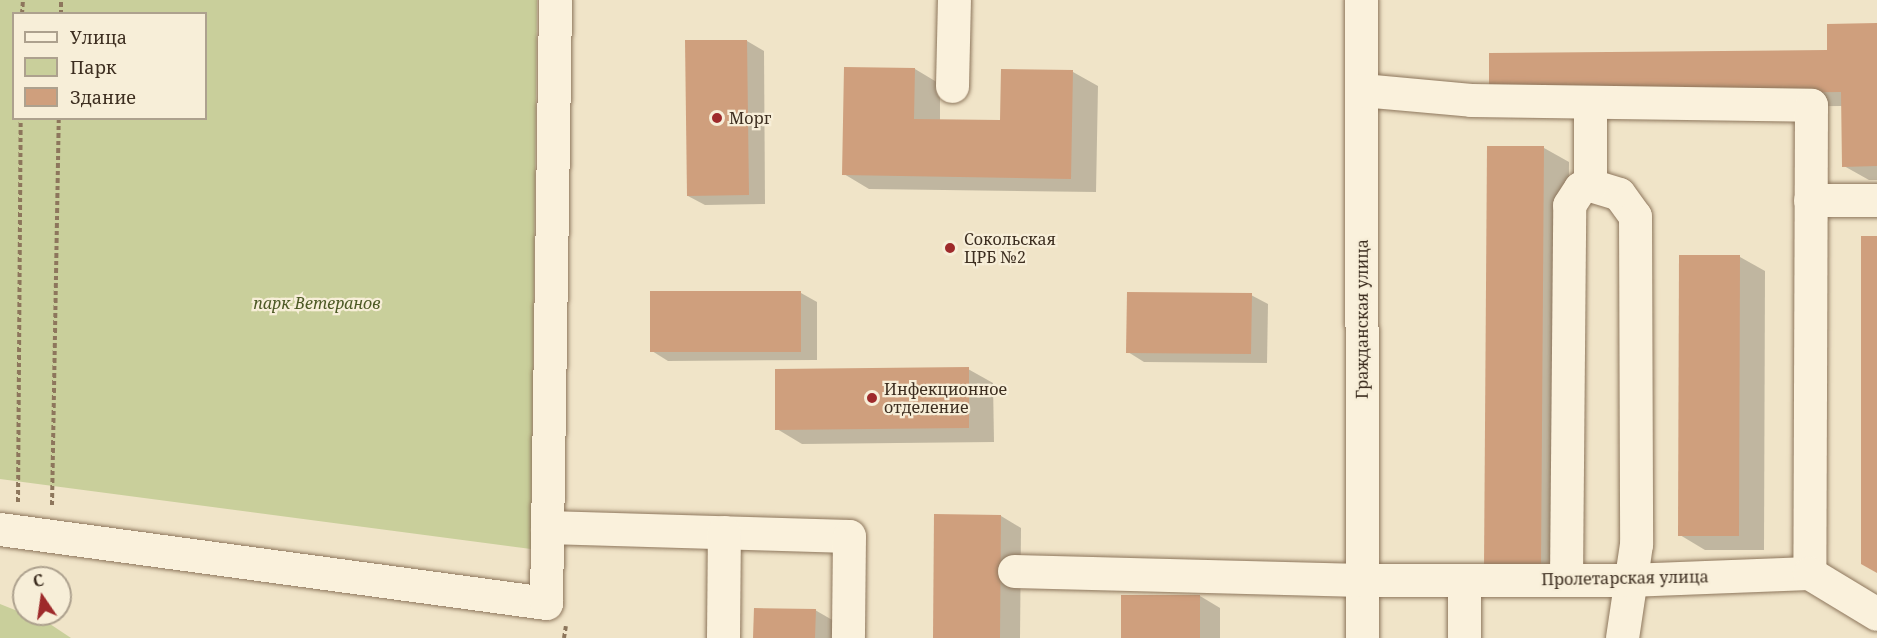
<!DOCTYPE html>
<html>
<head>
<meta charset="utf-8">
<style>
  body { margin:0 }
  #map { position:relative; width:1877px; height:638px; overflow:hidden; background:#f0e4c8; font-family:"Noto Serif",serif }
  div>[style] { position:absolute }
  .green>* { inset:0; background:#c9cf9b }
  .shadow>* { inset:0; background:#0003 }
  .building>* { inset:0; background:#cf9f7d }
  .path>* { height:4px; margin-top:-2px; transform-origin:0; background:repeating-linear-gradient(90deg,#8d765c 0 4.5px,transparent 0 7.5px) }
  .roads { filter:drop-shadow(0 0 2px #8d765c) drop-shadow(0 0 2px #8d765c) }
  .minor>* { height:33px; margin:-16.5px; padding:0 16.5px; transform-origin:16.5px; border-radius:16.5px; background:#faf1dc }
  .dots>* { width:16px; height:16px; translate:-50% -50%; box-sizing:border-box; border:3px solid #f7eed8; border-radius:50% }
  span { translate:-50% -50%; white-space:nowrap; text-align:center; line-height:1.15; -webkit-text-stroke:4.5px #f7eed8; paint-order:stroke }
  .poi-label { font-size:16px; color:#3d2e20 }
  .left { translate:0 -50%; text-align:left }
  .park-label { font-size:16px; color:#4d5a26; font-style:italic }
  .street-label { font-size:16px; color:#3d2e20 }
  .legend { position:absolute; left:12px; top:12px; width:195px; height:108px; box-sizing:border-box; background:#f7eed8; border:2px solid #ada18e; margin:0; padding:8px 10px; list-style:none; font-size:18px; color:#3d2e20 }
  .legend li { display:flex; align-items:center; gap:12px; height:30px }
  .legend b { width:30px; border:2px solid #ada18e }
  .north { position:absolute; left:12px; top:566px; width:60px; height:60px; box-sizing:border-box; background:#f7eed8; border:2px solid #ada18e; border-radius:50%; rotate:347deg; font-size:16px; font-weight:700; line-height:24px; text-align:center; color:#3d2e20 }
  .north::after { content:''; display:block; margin:auto; width:21px; height:27px; background:#9e2a2b; clip-path:polygon(50% 0,100% 100%,50% 72%,0 100%) }
</style>
</head>
<body>
<div id="map">
  <div class="green">
    <div style="clip-path:polygon(evenodd,0 0,537px 0,531px 549px,0 479px,0 0,14px 14px,206px 14px,206px 118px,14px 118px,14px 14px)"></div>
    <div style="clip-path:polygon(0 604px,50px 624px,71px 638px,0 638px)"></div>
  </div>
  <div class="shadow">
    <div style="clip-path:polygon(1877px 25px,1877px 180px,1869px 180px,1844px 166px,1843px 106px,1516px 109px,1828px 51px)"></div>
    <div style="clip-path:polygon(747px 41px,764px 51px,765px 204px,705px 205px,688px 196px,686px 42px)"></div>
    <div style="clip-path:polygon(915px 69px,940px 84px,940px 121px,1002px 122px,1073px 72px,1098px 86px,1096px 192px,869px 189px,844px 174px)"></div>
    <div style="clip-path:polygon(1489px 147px,1544px 148px,1569px 162px,1566px 582px,1511px 581px)"></div>
    <div style="clip-path:polygon(1681px 256px,1740px 257px,1765px 271px,1764px 550px,1705px 550px,1680px 535px)"></div>
    <div style="clip-path:polygon(801px 293px,817px 302px,817px 360px,668px 361px,652px 351px)"></div>
    <div style="clip-path:polygon(1251px 295px,1268px 304px,1267px 363px,1144px 362px,1128px 352px)"></div>
    <div style="clip-path:polygon(968px 369px,993px 383px,994px 442px,802px 444px,777px 429px)"></div>
    <div style="clip-path:polygon(1001px 516px,1021px 528px,1020px 638px,934px 638px)"></div>
    <div style="clip-path:polygon(1200px 596px,1220px 608px,1220px 638px,1122px 638px)"></div>
    <div style="clip-path:polygon(815px 610px,841px 625px,841px 638px,755px 638px)"></div>
  </div>
  <div class="building">
    <div style="clip-path:polygon(1877px 23px,1877px 166px,1842px 167px,1841px 92px,1489px 96px,1489px 53px,1827px 50px,1827px 24px)"></div>
    <div style="clip-path:polygon(685px 40px,747px 40px,749px 195px,687px 196px)"></div>
    <div style="clip-path:polygon(844px 67px,915px 68px,914px 119px,1000px 120px,1001px 69px,1073px 70px,1071px 179px,842px 175px)"></div>
    <div style="clip-path:polygon(1487px 146px,1544px 146px,1541px 568px,1484px 567px)"></div>
    <div style="clip-path:polygon(1861px 236px,1877px 236px,1877px 573px,1861px 564px)"></div>
    <div style="clip-path:polygon(1679px 255px,1740px 255px,1739px 536px,1678px 536px)"></div>
    <div style="clip-path:polygon(650px 291px,801px 291px,801px 352px,650px 352px)"></div>
    <div style="clip-path:polygon(1127px 292px,1252px 293px,1251px 354px,1126px 353px)"></div>
    <div style="clip-path:polygon(969px 367px,969px 428px,775px 430px,775px 369px)"></div>
    <div style="clip-path:polygon(934px 514px,1001px 515px,1000px 638px,933px 638px)"></div>
    <div style="clip-path:polygon(1121px 595px,1200px 595px,1200px 638px,1121px 638px)"></div>
    <div style="clip-path:polygon(754px 608px,816px 609px,815px 638px,753px 638px)"></div>
  </div>
  <div class="path">
    <div style="left:22px;top:14px;width:14px;rotate:-86deg"></div>
    <div style="left:61px;top:14px;width:14px;rotate:-90deg"></div>
    <div style="left:18px;top:502px;width:384px;rotate:-89.6deg"></div>
    <div style="left:52px;top:505px;width:387px;rotate:-89deg"></div>
    <div style="left:564px;top:638px;width:12px;rotate:-81deg"></div>
  </div>
  <div class="roads">
    <div class="minor">
      <div style="left:1361px;top:0;width:638px;rotate:89.91deg"></div>
      <div style="left:952px;top:86px;width:86px;rotate:-88.7deg"></div>
      <div style="left:1362px;top:90px;width:109px;rotate:5.2deg"></div>
      <div style="left:1471px;top:100px;width:340px;rotate:0.8deg"></div>
      <div style="left:1811px;top:105px;width:468px;rotate:90.2deg"></div>
      <div style="left:1590px;top:185px;width:30px;rotate:17deg"></div>
      <div style="left:1619px;top:194px;width:27px;rotate:54deg"></div>
      <div style="left:1635px;top:216px;width:328px;rotate:89.8deg"></div>
      <div style="left:1636px;top:544px;width:95px;rotate:98.5deg"></div>
      <div style="left:1810px;top:200px;width:67px"></div>
      <div style="left:547px;top:527px;width:302px;rotate:1.7deg"></div>
      <div style="left:849px;top:536px;width:102px;rotate:90.6deg"></div>
      <div style="left:0;top:529px;width:551px;rotate:7.72deg"></div>
      <div style="left:546px;top:603px;width:603px;rotate:-89.14deg"></div>
      <div style="left:1014px;top:571px;width:348px;rotate:1.5deg"></div>
      <div style="left:1362px;top:580px;width:266px"></div>
      <div style="left:1628px;top:580px;width:181px;rotate:-2.2deg"></div>
      <div style="left:1809px;top:573px;width:79px;rotate:31.1deg"></div>
      <div style="left:1566px;top:580px;width:375px;rotate:-89.5deg"></div>
      <div style="left:1569px;top:205px;width:20px;rotate:-57deg"></div>
      <div style="left:1580px;top:188px;width:10px;rotate:-17deg"></div>
      <div style="left:1590px;top:185px;width:83px;rotate:-90deg"></div>
      <div style="left:723px;top:638px;width:106px;rotate:-89.5deg"></div>
      <div style="left:1464px;top:638px;width:58px;rotate:-90deg"></div>
    </div>
  </div>
  <div class="dots">
    <div style="left:717px;top:118px;background:#9e2a2b"></div>
    <div style="left:950px;top:248px;background:#9e2a2b"></div>
    <div style="left:872px;top:398px;background:#9e2a2b"></div>
  </div>
  <div class="poi-label">
    <span class="left" style="left:729px;top:118px">Морг</span>
    <span class="left" style="left:964px;top:248px">Сокольская<br>ЦРБ №2</span>
    <span class="left" style="left:884px;top:398px">Инфекционное<br>отделение</span>
  </div>
  <div class="park-label">
    <span style="left:317px;top:303px">парк Ветеранов</span>
  </div>
  <div class="street-label">
    <span style="left:1362px;top:319px;rotate:-90deg">Гражданская улица</span>
    <span style="left:1625px;top:578px;rotate:-1deg">Пролетарская улица</span>
  </div>
  <ul class="legend">
  <li><b style="height:8px;background:#faf1dc"></b>Улица</li>
  <li><b style="height:16px;background:#c9cf9b"></b>Парк</li>
  <li><b style="height:16px;background:#cf9f7d"></b>Здание</li>
  </ul>
  <div class="north">С</div>
</div>
</body>
</html>
